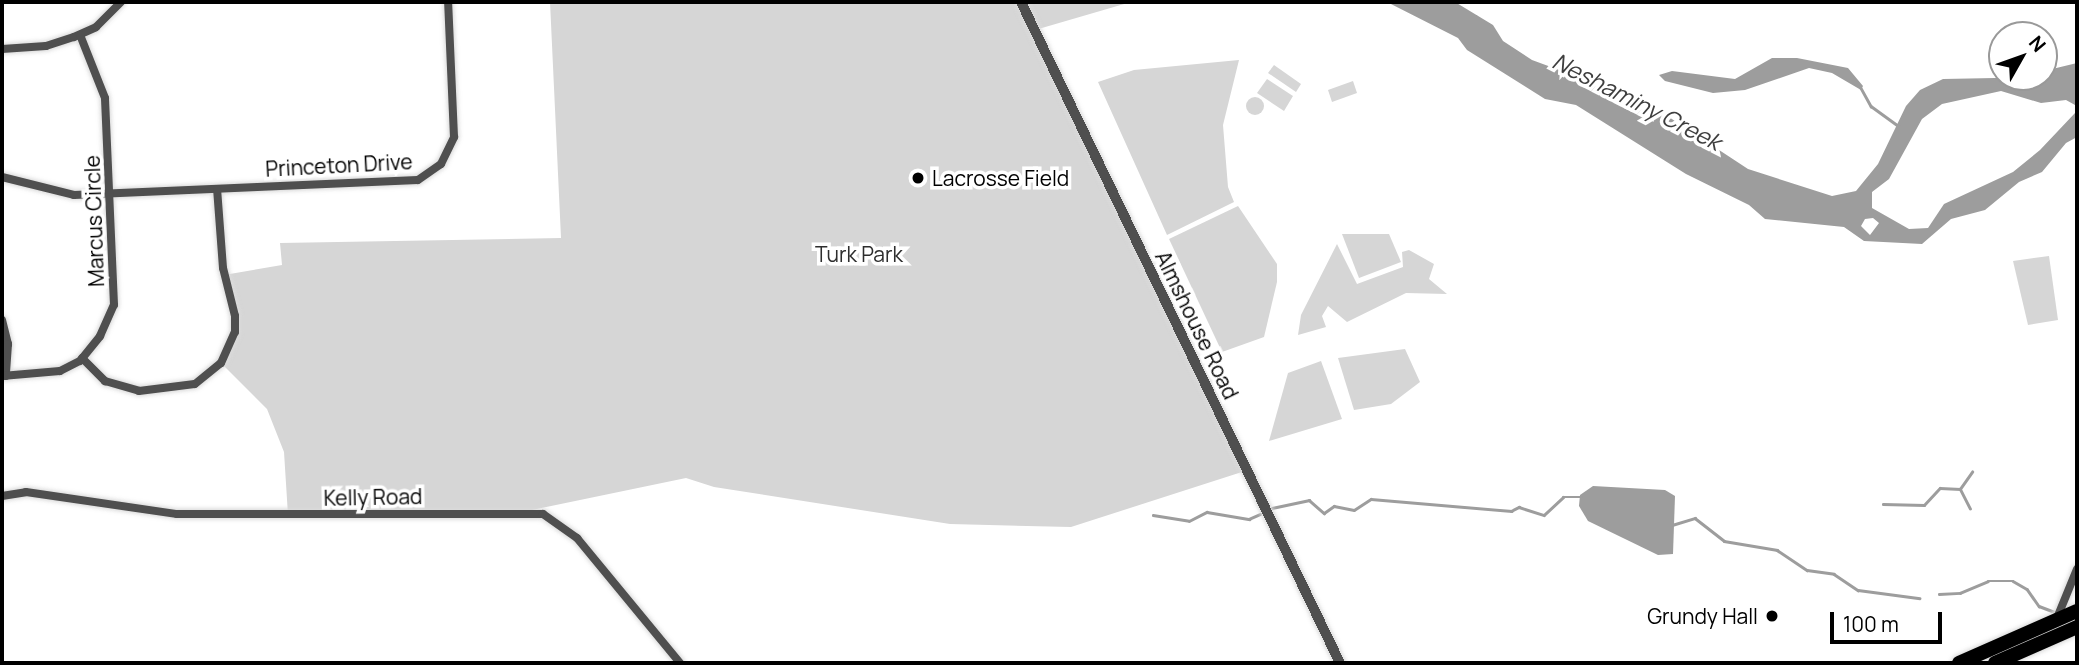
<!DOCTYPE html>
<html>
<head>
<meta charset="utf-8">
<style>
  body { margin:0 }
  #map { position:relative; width:2079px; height:665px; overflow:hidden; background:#fff; font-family:Manrope,sans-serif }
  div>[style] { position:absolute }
  .green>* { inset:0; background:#d6d6d6 }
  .round { border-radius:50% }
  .water>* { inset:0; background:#9d9d9d }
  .stream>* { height:2.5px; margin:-1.25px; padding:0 1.25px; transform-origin:1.25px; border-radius:1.25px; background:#9d9d9d }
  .roads { filter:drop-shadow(0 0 2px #dbdbdb) drop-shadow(0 0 2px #dbdbdb) }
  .minor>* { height:8px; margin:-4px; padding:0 4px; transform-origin:4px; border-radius:4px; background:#4f4f4f }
  .tertiary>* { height:10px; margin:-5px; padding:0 5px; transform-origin:5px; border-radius:5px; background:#4f4f4f }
  .trunk>* { height:14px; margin:-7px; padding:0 7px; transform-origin:7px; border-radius:7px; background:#000 }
  .dots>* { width:19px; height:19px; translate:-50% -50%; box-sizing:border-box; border:4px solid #fff; border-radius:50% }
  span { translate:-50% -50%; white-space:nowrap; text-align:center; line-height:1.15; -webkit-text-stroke:7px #fff; paint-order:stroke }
  .street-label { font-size:21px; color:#000 }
  .poi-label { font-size:21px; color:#000 }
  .left { translate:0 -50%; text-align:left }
  .right { translate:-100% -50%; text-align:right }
  .park-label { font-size:21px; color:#2d2d2d }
  .water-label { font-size:23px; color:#3e3e3e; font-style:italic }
  .frame { position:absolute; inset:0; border:4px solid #000; pointer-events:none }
  .north { position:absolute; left:1988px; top:21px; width:70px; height:70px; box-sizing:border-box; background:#fff; border:2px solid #999; border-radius:50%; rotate:50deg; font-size:19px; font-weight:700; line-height:28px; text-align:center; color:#000 }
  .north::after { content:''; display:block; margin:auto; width:24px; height:32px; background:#000; clip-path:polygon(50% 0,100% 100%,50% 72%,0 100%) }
  .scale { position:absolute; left:1830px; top:612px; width:112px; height:32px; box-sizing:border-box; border:4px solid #000; border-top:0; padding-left:9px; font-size:21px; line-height:24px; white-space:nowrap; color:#000; -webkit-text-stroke:5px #fff; paint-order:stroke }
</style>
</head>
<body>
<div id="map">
  <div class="green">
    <div style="clip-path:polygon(550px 2px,1131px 2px,1035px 30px,1245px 471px,1071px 527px,950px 524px,714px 487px,686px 478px,527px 511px,288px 515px,284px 452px,267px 409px,221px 363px,235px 332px,224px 275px,282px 265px,280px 243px,561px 238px)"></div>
    <div style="clip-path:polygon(1239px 60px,1223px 125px,1228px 187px,1234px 202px,1167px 235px,1098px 82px,1134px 70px)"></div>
    <div style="clip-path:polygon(1274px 65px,1301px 84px,1296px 92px,1268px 73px)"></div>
    <div style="clip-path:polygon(1267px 79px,1293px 96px,1284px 111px,1257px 93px)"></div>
    <div style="clip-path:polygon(1353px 81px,1357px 93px,1332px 102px,1328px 90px)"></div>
    <div class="round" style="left:1246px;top:97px;width:18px;height:18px"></div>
    <div style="clip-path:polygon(1238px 206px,1277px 264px,1277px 282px,1264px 337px,1222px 352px,1169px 239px)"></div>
    <div style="clip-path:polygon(1342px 234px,1389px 234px,1401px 262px,1359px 278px)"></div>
    <div style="clip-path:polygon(1337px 244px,1357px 284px,1403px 267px,1402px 252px,1409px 250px,1434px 264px,1429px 279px,1447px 294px,1406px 293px,1347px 322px,1328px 306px,1322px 316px,1326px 327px,1298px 335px,1301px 315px)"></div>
    <div style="clip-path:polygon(2049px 256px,2058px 320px,2028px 325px,2013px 261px)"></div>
    <div style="clip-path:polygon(1405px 349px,1420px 382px,1391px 404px,1354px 410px,1338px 358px)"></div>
    <div style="clip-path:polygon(1321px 361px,1342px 419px,1269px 441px,1288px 373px)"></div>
  </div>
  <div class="water">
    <div style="clip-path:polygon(evenodd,1387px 2px,1455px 2px,1493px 25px,1503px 41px,1532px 60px,1646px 102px,1748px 169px,1832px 196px,1856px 191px,1878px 164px,1906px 106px,1920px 90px,1943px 79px,2044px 77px,2044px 71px,2077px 63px,2077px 137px,2066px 143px,2042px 172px,2019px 182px,1985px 210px,1951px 219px,1922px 244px,1864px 241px,1844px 227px,1765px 219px,1749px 205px,1686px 174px,1576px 105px,1545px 99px,1467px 50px,1458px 38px,1387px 2px,2001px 91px,2041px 103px,2066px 100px,2075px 105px,2075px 113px,2040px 150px,2013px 172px,1944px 204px,1928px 228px,1909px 229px,1872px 208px,1872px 192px,1889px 179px,1922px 119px,1942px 104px,2001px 91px,1387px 2px,1873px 218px,1879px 223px,1870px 235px,1861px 226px,1865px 219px,1873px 218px)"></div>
    <div style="clip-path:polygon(1772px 58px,1797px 58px,1848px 68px,1863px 86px,1861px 90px,1832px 73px,1809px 68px,1745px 90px,1713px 93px,1665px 81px,1659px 75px,1672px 71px,1735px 79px)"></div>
    <div style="clip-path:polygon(1593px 486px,1665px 490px,1675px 496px,1673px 554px,1658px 555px,1588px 521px,1579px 506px,1580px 495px)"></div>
  </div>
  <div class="stream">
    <div style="left:1861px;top:88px;width:21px;rotate:61deg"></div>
    <div style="left:1871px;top:106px;width:34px;rotate:36deg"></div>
    <div style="left:1883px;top:504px;width:41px;rotate:1.4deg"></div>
    <div style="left:1924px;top:505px;width:23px;rotate:-47deg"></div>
    <div style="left:1940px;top:488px;width:20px;rotate:3deg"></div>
    <div style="left:1272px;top:508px;width:38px;rotate:-12deg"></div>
    <div style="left:1309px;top:500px;width:20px;rotate:41deg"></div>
    <div style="left:1324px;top:513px;width:12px;rotate:-35deg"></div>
    <div style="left:1334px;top:506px;width:20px;rotate:11deg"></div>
    <div style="left:1354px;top:510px;width:20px;rotate:-33deg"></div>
    <div style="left:1371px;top:499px;width:141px;rotate:4.9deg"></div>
    <div style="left:1511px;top:511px;width:9px;rotate:-27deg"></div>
    <div style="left:1519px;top:507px;width:26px;rotate:18deg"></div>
    <div style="left:1544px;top:515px;width:26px;rotate:-43deg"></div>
    <div style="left:1563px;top:497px;width:19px"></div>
    <div style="left:1970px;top:509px;width:22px;rotate:-117deg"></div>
    <div style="left:1960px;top:489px;width:21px;rotate:-55deg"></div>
    <div style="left:1153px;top:515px;width:36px;rotate:9deg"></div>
    <div style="left:1189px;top:521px;width:20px;rotate:-27deg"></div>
    <div style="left:1207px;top:512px;width:43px;rotate:9.5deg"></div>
    <div style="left:1249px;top:519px;width:12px;rotate:-24deg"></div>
    <div style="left:1672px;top:525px;width:24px;rotate:-17deg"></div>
    <div style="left:1695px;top:518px;width:37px;rotate:38deg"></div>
    <div style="left:1724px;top:541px;width:54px;rotate:9.6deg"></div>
    <div style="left:1777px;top:550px;width:36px;rotate:34deg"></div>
    <div style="left:1807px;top:570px;width:27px;rotate:8deg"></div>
    <div style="left:1834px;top:574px;width:29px;rotate:34deg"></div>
    <div style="left:1858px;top:590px;width:62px;rotate:7.5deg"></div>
    <div style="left:1939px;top:594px;width:21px;rotate:-3deg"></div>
    <div style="left:1960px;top:593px;width:30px;rotate:-23deg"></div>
    <div style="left:1988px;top:581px;width:25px"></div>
    <div style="left:2013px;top:581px;width:16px;rotate:30deg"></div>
    <div style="left:2027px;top:589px;width:21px;rotate:55deg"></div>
    <div style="left:2039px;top:606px;width:17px;rotate:21deg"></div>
  </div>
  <div class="roads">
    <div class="minor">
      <div style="left:2px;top:49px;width:44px;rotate:-3.9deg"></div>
      <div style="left:46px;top:46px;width:29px;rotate:-18deg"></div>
      <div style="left:74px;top:37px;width:24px;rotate:-24deg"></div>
      <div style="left:96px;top:27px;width:35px;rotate:-45deg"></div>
      <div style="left:2px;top:177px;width:74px;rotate:14deg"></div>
      <div style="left:74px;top:195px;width:344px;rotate:-2.5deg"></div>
      <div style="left:418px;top:180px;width:28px;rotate:-35deg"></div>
      <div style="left:441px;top:164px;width:30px;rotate:-64deg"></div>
      <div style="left:454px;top:137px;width:135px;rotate:-92.5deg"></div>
      <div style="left:2px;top:320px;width:25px;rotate:76deg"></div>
      <div style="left:8px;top:344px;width:32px;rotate:94deg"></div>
      <div style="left:82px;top:358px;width:33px;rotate:45deg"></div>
      <div style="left:105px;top:381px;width:35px;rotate:16deg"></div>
      <div style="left:139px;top:391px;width:56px;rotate:-7.1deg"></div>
      <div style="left:195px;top:384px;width:33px;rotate:-39deg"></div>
      <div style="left:221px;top:363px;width:34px;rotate:-66deg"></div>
      <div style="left:235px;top:332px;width:16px;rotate:-90deg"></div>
      <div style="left:235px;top:316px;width:49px;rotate:-104deg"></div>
      <div style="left:223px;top:268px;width:79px;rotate:-94.3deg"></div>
      <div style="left:2px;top:376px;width:58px;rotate:-4.9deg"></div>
      <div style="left:60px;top:371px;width:22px;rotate:-27deg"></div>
      <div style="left:80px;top:361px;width:32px;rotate:-51deg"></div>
      <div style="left:100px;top:336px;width:34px;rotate:-66deg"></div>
      <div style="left:114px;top:305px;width:207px;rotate:-92.5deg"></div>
      <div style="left:105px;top:98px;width:68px;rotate:-111.6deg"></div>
      <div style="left:2px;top:496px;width:24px;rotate:-9deg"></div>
      <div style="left:26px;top:492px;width:153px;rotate:8.3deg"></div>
      <div style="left:177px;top:514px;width:366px"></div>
      <div style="left:543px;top:514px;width:42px;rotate:35.2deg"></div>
      <div style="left:577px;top:538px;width:162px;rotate:50.5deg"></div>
      <div style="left:2057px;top:618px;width:53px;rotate:-67.8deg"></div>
    </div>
    <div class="tertiary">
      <div style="left:1021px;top:2px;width:734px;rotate:64.24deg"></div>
    </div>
    <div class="trunk">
      <div style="left:1959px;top:663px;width:129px;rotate:-23.8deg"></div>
      <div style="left:1995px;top:663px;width:90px;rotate:-23.7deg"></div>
    </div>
  </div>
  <div class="dots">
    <div style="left:918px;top:178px;background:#000"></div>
    <div style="left:1772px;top:616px;background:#000"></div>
  </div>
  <div class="street-label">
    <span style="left:339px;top:165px;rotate:-3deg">Princeton Drive</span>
    <span style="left:94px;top:221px;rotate:-92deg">Marcus Circle</span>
    <span style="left:1197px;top:325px;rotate:64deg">Almshouse Road</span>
    <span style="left:373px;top:497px;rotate:-1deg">Kelly Road</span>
  </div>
  <div class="poi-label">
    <span class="left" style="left:932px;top:178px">Lacrosse Field</span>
    <span class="right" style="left:1758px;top:616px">Grundy Hall</span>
  </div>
  <div class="park-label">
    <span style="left:859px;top:254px">Turk Park</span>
  </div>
  <div class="water-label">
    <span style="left:1637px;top:101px;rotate:27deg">Neshaminy Creek</span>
  </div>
  <div class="frame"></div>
  <div class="north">N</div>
  <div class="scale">100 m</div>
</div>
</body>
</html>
